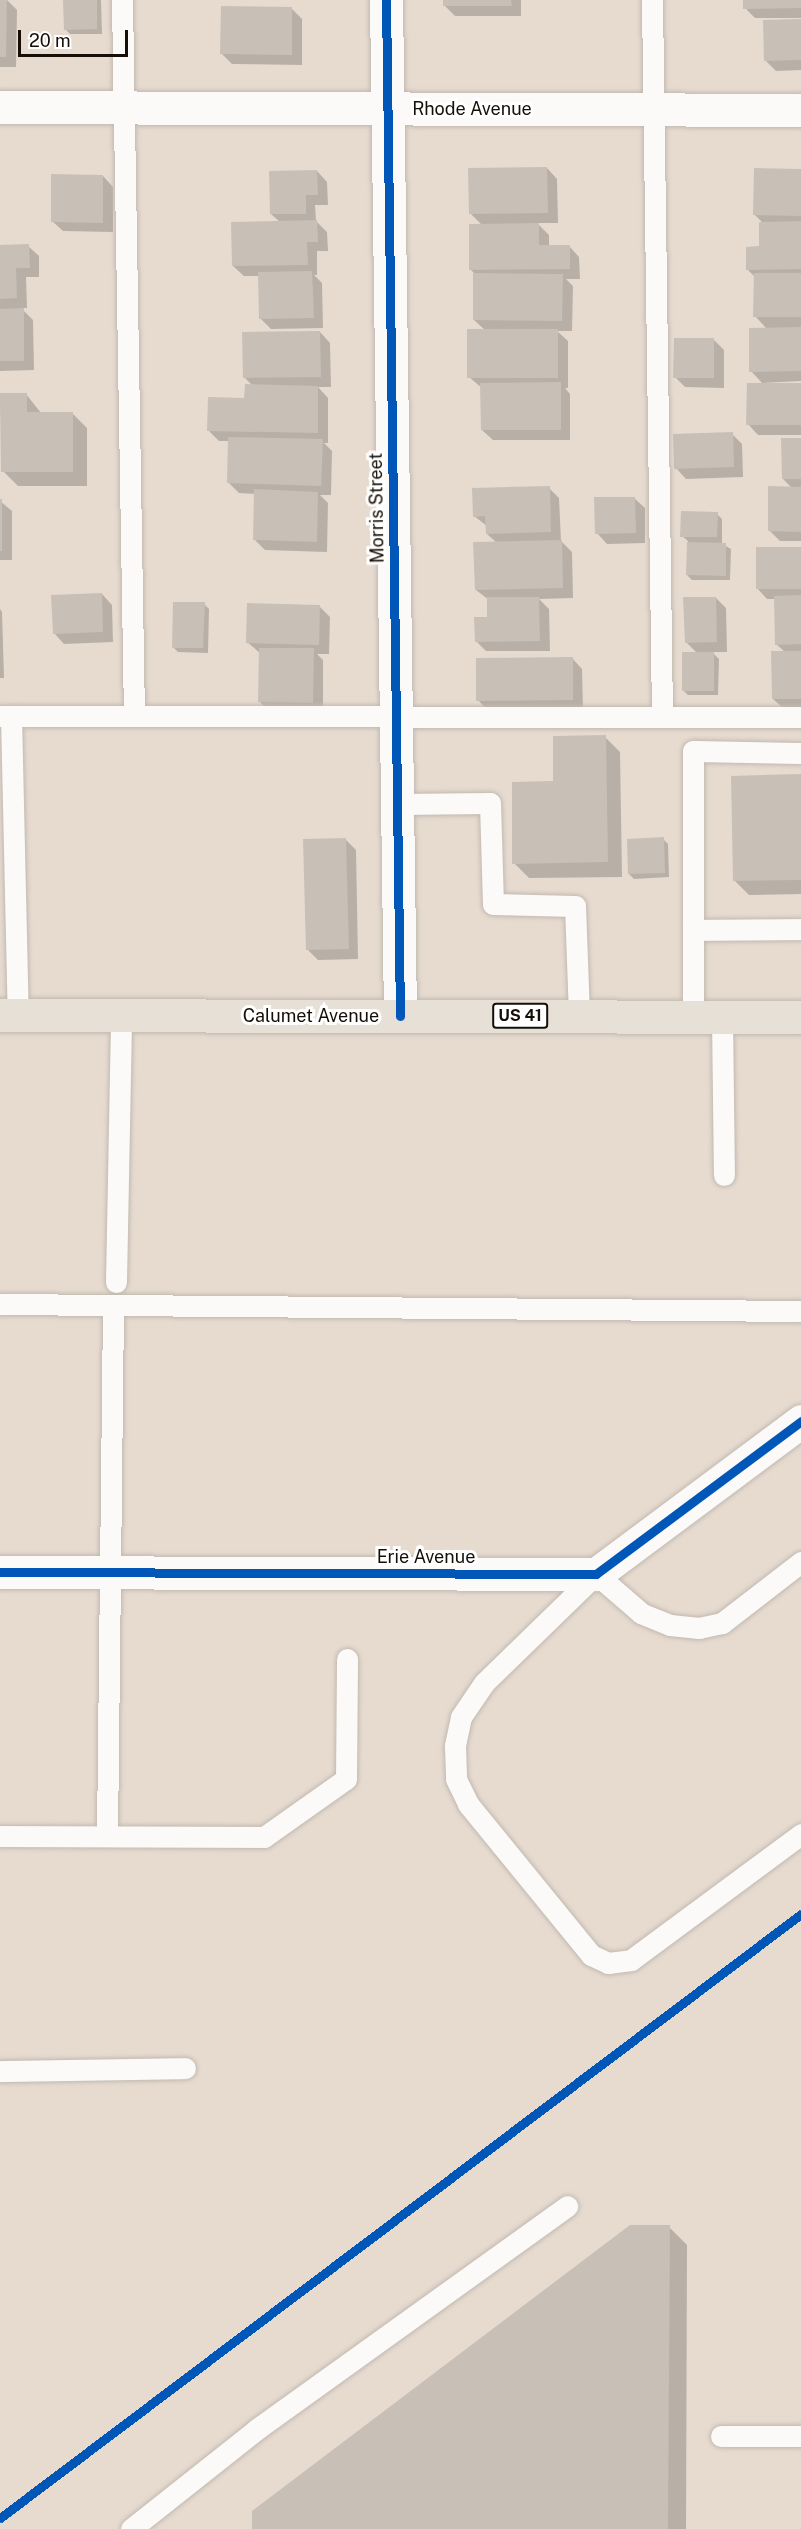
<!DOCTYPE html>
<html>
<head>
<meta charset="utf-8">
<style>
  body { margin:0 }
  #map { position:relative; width:801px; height:2529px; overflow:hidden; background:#e7dbd0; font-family:"Public Sans",sans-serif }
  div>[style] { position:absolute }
  .shadow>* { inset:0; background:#0003 }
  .building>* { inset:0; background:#c8bfb7 }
  .roads { filter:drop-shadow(0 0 2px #c1b9b0) drop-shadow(0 0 2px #c1b9b0) }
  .lane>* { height:21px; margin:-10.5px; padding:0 10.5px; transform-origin:10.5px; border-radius:10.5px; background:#fbfaf8 }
  .street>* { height:33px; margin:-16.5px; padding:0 16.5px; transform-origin:16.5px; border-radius:16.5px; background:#fbfaf8 }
  .primary>* { height:33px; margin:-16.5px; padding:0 16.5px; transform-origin:16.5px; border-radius:16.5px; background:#e6e0d6 }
  .cycleway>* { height:9px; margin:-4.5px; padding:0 4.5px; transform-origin:4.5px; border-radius:4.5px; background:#0057b8 }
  span { translate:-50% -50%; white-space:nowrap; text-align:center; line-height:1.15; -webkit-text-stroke:6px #fff; paint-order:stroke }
  .shield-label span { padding:2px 4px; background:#fff; border:2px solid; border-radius:4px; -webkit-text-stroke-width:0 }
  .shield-label { font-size:16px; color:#150f08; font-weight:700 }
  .street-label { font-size:18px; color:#150f08 }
  .scale { position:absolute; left:18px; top:30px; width:110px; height:27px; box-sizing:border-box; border:3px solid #150f08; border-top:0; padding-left:8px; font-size:18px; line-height:21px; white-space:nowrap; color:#150f08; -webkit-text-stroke:4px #fff; paint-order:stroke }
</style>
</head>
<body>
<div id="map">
  <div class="shadow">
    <div style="clip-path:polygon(0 0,7px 0,17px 10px,16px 67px,0 67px)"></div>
    <div style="clip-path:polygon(65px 0,101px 0,102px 34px,70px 34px,65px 29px)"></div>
    <div style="clip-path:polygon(445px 0,521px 0,521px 16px,455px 16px,445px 6px)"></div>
    <div style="clip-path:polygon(745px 0,801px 0,801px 18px,755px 18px,745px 8px)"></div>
    <div style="clip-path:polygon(292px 9px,302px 19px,302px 65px,232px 64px,222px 54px)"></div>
    <div style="clip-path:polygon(801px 21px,801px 70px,776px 71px,766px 61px)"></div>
    <div style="clip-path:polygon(547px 168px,557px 179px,558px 223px,537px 223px,549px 235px,549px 247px,569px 246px,579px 257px,580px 279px,566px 279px,573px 286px,572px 331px,557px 331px,568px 341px,568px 388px,565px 388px,570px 394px,570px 440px,493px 440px,482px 430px,482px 388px,469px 377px,486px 331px,474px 320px,475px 274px,471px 270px,482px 225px,471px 214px)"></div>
    <div style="clip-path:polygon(801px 170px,801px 381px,762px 383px,751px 371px,767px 329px,755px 316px,755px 277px,747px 269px,761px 248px,763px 223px,755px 215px)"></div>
    <div style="clip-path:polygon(317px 171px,327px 182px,328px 205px,315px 205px,316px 221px,327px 232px,328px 251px,317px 251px,317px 275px,314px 275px,322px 283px,323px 328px,271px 329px,261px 319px,260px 276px,244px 276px,233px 266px,280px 222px,271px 214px)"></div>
    <div style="clip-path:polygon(103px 176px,113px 187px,113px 232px,63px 231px,52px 221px)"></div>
    <div style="clip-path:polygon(0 246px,28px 246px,39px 256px,39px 277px,26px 277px,27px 308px,21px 308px,33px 320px,34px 370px,0 371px)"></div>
    <div style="clip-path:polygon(320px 332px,330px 343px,331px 387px,318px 387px,328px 398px,328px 443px,324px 443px,332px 451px,331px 495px,320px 495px,328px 503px,327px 552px,265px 550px,255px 540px,256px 494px,239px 493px,229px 483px,229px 441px,219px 441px,209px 431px,245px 399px,253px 386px,245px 378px)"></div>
    <div style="clip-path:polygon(714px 340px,724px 350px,724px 388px,685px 387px,675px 377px)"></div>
    <div style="clip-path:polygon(801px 385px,801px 435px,758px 435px,748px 424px)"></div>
    <div style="clip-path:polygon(0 394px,26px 394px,41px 413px,72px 413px,87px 428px,87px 486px,18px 486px,3px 471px)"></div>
    <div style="clip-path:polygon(732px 434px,742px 444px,743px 477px,686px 479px,676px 468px)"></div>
    <div style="clip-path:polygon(801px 439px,801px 541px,780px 541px,769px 530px,792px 488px,783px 479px)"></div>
    <div style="clip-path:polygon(549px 488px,559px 498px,561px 541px,572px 552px,573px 598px,539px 599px,549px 609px,550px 651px,486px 651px,476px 641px,489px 618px,489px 600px,476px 590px,497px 543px,487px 534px,487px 526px,474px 516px)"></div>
    <div style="clip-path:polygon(634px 498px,645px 508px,645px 543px,607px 544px,597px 533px)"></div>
    <div style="clip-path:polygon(0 501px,12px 511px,12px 560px,0 560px)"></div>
    <div style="clip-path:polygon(717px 514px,722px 519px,722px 544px,731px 549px,730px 580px,692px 580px,687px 575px,688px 541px,682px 536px)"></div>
    <div style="clip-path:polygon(801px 549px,801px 709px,784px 709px,773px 699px,785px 652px,776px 644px,776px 599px,767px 599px,757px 588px)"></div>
    <div style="clip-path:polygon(102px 594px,112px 605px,113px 642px,64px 644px,54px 633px)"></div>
    <div style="clip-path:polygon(716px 598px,726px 608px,727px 652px,712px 652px,719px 659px,718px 695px,688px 695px,683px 690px,698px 654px,686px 642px)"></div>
    <div style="clip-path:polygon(204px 604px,209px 609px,208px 653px,178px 652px,173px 647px)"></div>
    <div style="clip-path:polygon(320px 607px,330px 617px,329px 654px,317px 654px,323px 660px,323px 713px,270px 712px,259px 701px,260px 653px,247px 642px)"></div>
    <div style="clip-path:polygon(0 609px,2px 612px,4px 678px,0 678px)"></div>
    <div style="clip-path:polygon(572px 658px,582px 669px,583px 710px,488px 711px,478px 700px)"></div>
    <div style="clip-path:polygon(605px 737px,620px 752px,622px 877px,529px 878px,514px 863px,555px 783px)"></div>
    <div style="clip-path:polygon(801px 776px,801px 894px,749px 895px,734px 880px)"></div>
    <div style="clip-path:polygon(663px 839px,668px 844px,669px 877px,634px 879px,629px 874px)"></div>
    <div style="clip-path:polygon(346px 840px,356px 850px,358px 959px,318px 960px,307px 949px)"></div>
    <div style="clip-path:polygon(669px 2227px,687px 2245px,686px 2529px,254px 2529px)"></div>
  </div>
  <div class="building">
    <div style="clip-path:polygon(0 0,7px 0,6px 57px,0 57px)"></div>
    <div style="clip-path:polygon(63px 0,97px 0,97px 29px,64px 30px)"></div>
    <div style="clip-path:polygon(443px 0,511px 0,512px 6px,443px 6px)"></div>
    <div style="clip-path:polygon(743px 0,801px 0,801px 8px,743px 9px)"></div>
    <div style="clip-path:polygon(221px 6px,292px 7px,292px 55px,220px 54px)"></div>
    <div style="clip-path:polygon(801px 19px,801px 60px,764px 61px,763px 20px)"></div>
    <div style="clip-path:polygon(547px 167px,548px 213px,469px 214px,468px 168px)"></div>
    <div style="clip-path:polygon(754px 168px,801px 169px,801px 216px,753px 215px)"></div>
    <div style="clip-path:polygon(317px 170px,318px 195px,306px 195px,306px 214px,270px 214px,269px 171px)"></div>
    <div style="clip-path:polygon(51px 174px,103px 175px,103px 223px,51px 222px)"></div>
    <div style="clip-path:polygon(317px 220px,318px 242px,307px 242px,308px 265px,232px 266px,231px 222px)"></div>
    <div style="clip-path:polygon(801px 221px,801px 269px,746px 270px,746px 247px,759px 246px,759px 222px)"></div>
    <div style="clip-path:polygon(539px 223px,539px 245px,570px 245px,570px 269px,469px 270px,469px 224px)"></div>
    <div style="clip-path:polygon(29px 244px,30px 268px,16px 268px,17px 298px,0 299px,0 245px)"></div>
    <div style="clip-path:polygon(312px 271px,314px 318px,259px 319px,258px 272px)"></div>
    <div style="clip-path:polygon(473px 273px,563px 274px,562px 321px,473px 320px)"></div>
    <div style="clip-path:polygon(754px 273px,801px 273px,801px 317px,753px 317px)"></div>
    <div style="clip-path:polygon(24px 308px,24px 361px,0 361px,0 309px)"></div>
    <div style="clip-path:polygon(801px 327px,801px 371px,749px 372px,749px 328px)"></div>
    <div style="clip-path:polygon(467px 329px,558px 329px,558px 378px,467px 378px)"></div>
    <div style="clip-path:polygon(320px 331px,321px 377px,243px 378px,242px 332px)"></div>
    <div style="clip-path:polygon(674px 338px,714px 338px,714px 378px,673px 378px)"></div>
    <div style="clip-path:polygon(561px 382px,561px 430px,481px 430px,480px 383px)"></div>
    <div style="clip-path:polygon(747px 383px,801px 383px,801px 425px,746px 425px)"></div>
    <div style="clip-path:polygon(245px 384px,318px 386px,318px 433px,207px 431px,208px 397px,244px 398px)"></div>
    <div style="clip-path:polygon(0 393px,27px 393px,27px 412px,73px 412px,73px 472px,1px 472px)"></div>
    <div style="clip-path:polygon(733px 432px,734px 467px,674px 469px,673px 434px)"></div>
    <div style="clip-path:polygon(228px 437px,323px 439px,321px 486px,227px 483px)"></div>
    <div style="clip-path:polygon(781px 438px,801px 438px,801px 479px,782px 479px)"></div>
    <div style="clip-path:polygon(550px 486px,551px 532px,486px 534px,485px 516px,473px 517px,472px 488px)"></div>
    <div style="clip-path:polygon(768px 486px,801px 487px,801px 532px,768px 531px)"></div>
    <div style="clip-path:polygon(254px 489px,318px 492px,317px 542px,253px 540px)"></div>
    <div style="clip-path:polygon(594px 497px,635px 497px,636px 533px,595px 534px)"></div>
    <div style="clip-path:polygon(0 499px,2px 499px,2px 551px,0 551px)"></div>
    <div style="clip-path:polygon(681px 511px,718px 512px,717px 537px,680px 537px)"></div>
    <div style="clip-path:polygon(562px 540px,563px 588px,475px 590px,473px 542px)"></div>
    <div style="clip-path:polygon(687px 542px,726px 543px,726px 576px,686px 575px)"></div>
    <div style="clip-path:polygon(756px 547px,801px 547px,801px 589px,756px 589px)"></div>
    <div style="clip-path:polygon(102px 593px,103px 632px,53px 634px,51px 595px)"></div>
    <div style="clip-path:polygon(801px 595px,801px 644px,775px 645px,774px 596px)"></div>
    <div style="clip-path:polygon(487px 597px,539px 597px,540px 641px,475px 642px,474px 617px,487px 617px)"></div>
    <div style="clip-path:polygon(683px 597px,716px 597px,717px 642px,685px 643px)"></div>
    <div style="clip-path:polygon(173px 602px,205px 602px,203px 648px,172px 648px)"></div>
    <div style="clip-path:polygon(247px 603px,320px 605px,319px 645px,246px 643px)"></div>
    <div style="clip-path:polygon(259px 648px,314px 648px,313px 703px,258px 702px)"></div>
    <div style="clip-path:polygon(771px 651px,801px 651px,801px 699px,772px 699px)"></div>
    <div style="clip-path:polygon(682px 652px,714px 652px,714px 691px,682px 691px)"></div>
    <div style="clip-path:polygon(573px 657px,573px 700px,476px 701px,476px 658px)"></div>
    <div style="clip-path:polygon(606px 735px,608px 862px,512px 864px,512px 782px,553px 781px,553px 736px)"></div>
    <div style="clip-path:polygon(801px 774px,801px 880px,733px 881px,731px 776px)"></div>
    <div style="clip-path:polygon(664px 837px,665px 873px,628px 874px,627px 839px)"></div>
    <div style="clip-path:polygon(346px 838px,349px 949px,306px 950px,303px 839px)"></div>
    <div style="clip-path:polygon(630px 2225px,670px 2225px,668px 2529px,252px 2529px,252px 2511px)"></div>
  </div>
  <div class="roads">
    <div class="lane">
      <div style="left:122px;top:0;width:716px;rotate:89.04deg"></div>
      <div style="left:652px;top:0;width:717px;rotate:89.2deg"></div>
      <div style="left:0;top:716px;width:801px;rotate:0.07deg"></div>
      <div style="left:11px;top:716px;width:299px;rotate:88.7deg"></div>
      <div style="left:397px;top:804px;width:93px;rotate:-0.6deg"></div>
      <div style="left:490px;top:803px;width:101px;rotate:88.3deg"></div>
      <div style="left:493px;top:904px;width:82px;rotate:1.4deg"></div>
      <div style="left:575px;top:906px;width:110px;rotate:87.9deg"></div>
      <div style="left:693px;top:930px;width:108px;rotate:-0.5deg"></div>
      <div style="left:693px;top:1016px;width:265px;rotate:-90deg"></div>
      <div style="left:693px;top:751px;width:108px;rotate:1.1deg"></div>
      <div style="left:722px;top:1017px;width:158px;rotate:89.3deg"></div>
      <div style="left:116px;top:1282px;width:266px;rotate:-88.9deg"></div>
      <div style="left:0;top:1304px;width:801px;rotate:0.5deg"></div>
      <div style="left:801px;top:1562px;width:100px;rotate:142.3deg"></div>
      <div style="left:722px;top:1623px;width:24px;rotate:168deg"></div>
      <div style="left:699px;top:1628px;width:29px;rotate:-174deg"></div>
      <div style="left:670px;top:1625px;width:31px;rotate:-158deg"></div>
      <div style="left:641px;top:1613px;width:60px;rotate:-139.1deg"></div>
      <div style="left:596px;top:1574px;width:156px;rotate:135.8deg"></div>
      <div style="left:484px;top:1683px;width:41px;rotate:124.1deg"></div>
      <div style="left:461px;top:1717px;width:30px;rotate:102deg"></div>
      <div style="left:455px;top:1746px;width:33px;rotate:88deg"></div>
      <div style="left:456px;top:1779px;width:28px;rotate:64deg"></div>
      <div style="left:468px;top:1804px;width:195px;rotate:50.8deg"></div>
      <div style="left:591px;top:1955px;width:19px;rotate:25deg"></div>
      <div style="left:608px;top:1963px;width:23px;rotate:-7deg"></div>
      <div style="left:631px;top:1960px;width:212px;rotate:-36.5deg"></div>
      <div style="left:0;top:1836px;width:264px;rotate:0.2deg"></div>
      <div style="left:264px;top:1837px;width:100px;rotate:-35.3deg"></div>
      <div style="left:346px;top:1779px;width:120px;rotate:-89.5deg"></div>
      <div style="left:107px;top:1836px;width:531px;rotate:-89.35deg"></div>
      <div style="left:0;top:2071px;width:185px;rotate:-0.9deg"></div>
      <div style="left:721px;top:2436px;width:80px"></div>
      <div style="left:131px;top:2529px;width:161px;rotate:-38.4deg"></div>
      <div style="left:257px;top:2429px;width:382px;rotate:-35.7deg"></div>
    </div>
    <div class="street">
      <div style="left:386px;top:0;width:1016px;rotate:89.21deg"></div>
      <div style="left:0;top:107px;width:801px;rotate:0.21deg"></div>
      <div style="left:0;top:1572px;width:596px;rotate:0.19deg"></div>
      <div style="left:596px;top:1574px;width:256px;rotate:-36.7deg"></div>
    </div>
    <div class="primary">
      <div style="left:0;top:1015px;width:801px;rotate:0.14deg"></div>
    </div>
  </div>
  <div class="cycleway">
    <div style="left:386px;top:0;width:1016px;rotate:89.21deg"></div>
    <div style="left:0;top:1572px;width:596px;rotate:0.19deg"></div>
    <div style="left:596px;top:1574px;width:256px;rotate:-36.7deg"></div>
    <div style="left:0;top:2518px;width:1003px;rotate:-37.02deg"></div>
  </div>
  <div class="shield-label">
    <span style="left:520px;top:1016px">US 41</span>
  </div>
  <div class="street-label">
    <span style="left:472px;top:109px">Rhode Avenue</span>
    <span style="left:377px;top:508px;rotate:-91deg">Morris Street</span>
    <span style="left:311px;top:1016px">Calumet Avenue</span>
    <span style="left:426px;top:1557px">Erie Avenue</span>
  </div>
  <div class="scale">20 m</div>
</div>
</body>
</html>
